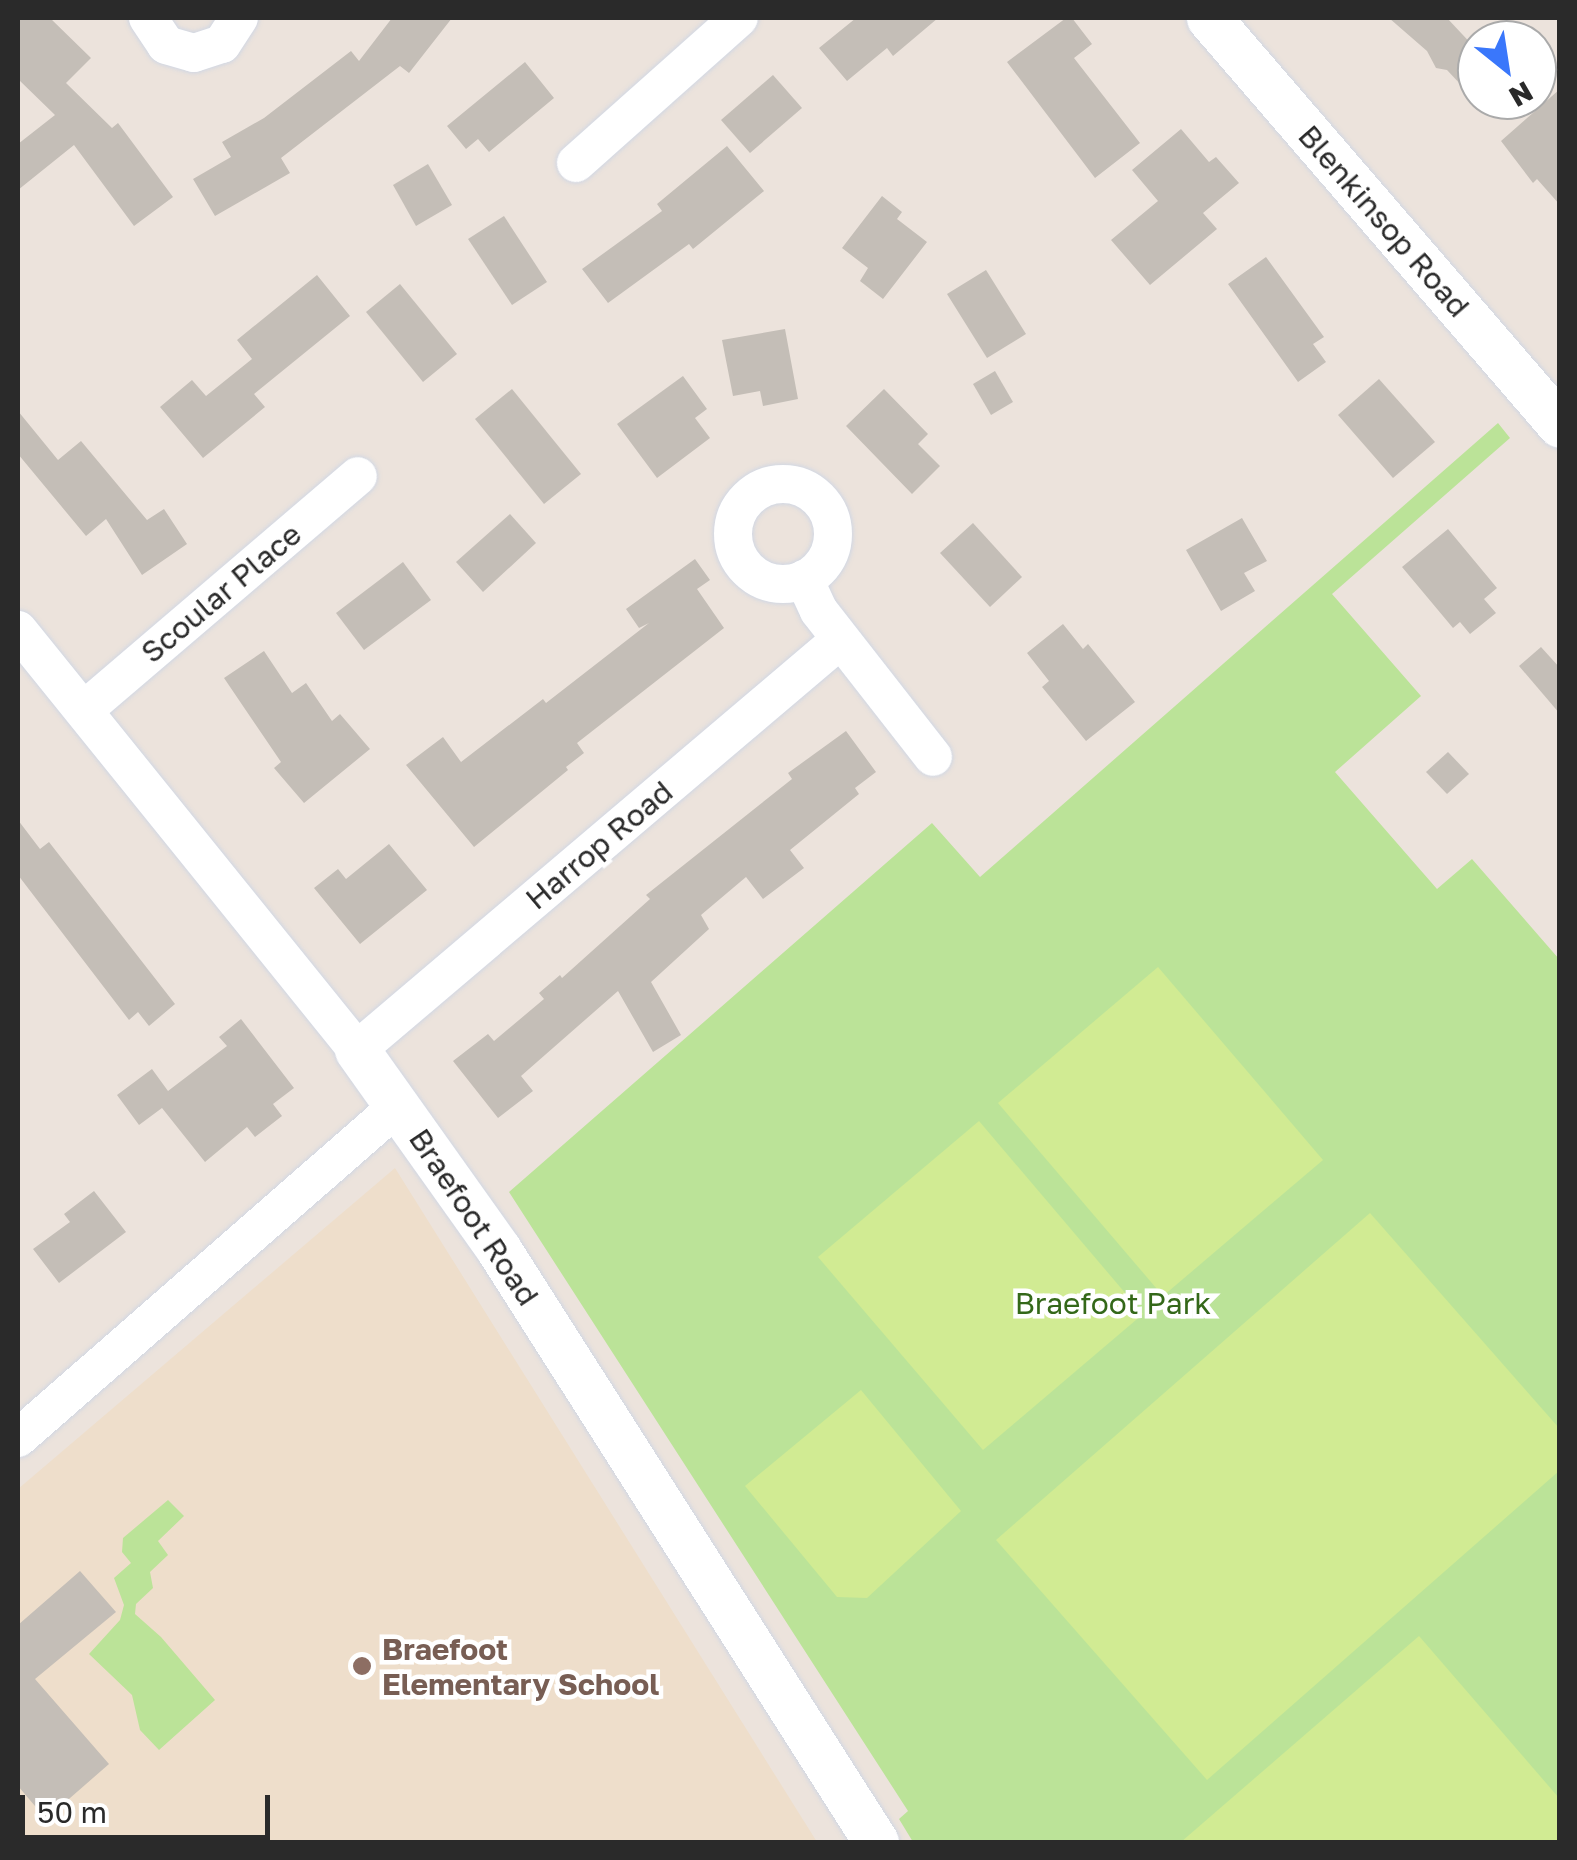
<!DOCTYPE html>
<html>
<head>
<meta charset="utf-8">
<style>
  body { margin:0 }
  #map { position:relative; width:1577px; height:1860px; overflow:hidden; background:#ece3dc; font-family:"Golos Text",sans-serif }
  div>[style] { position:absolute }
  .education>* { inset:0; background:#eedecb }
  .green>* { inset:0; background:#bbe398 }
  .pitch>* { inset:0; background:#d1eb93 }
  .building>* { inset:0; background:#c4beb7 }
  .roads { filter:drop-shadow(0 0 2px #d1d7e3) drop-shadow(0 0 2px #d1d7e3) }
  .minor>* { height:38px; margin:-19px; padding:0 19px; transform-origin:19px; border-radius:19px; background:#fff }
  .minor>.ring { margin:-19px; padding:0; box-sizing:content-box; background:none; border:38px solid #fff; border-radius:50% }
  .tertiary>* { height:45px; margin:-22.5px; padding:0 22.5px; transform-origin:22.5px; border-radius:22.5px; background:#fff }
  .dots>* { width:28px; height:28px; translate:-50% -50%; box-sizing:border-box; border:5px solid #fff; border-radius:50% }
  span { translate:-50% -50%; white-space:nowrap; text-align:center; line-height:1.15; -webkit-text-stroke:9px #fff; paint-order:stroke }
  .street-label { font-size:30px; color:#2a2a2a }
  .park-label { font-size:30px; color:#346819 }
  .education-label { font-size:30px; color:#785e54; font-weight:700 }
  .left { translate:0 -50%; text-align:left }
  .frame { position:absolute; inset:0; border:20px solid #2a2a2a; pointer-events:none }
  .north { position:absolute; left:1457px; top:20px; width:100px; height:100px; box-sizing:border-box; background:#fff; border:2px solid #aaa; border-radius:50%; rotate:150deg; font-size:28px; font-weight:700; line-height:40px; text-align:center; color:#2a2a2a }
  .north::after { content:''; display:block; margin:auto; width:35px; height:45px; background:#3a77fb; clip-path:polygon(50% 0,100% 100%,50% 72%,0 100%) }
  .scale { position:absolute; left:20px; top:1795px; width:250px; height:45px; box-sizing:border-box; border:5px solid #2a2a2a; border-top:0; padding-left:12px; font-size:30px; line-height:35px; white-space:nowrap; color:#2a2a2a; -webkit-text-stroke:8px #fff; paint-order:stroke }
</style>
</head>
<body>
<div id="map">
  <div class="education">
    <div style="clip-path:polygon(395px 1168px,817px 1842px,18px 1842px,18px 1489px)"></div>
  </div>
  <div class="green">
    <div style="clip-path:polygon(1498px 423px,1510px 438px,1332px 594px,1421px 696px,1335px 772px,1437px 889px,1472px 859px,1559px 959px,1559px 1842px,913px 1842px,899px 1819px,908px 1811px,509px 1192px,932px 823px,980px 877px)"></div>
    <div style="clip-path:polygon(168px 1500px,184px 1516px,158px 1541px,168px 1555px,150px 1572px,153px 1588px,136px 1604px,135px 1614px,161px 1637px,215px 1700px,159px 1750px,140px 1730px,132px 1695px,89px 1654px,120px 1620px,124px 1605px,114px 1578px,131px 1563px,122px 1552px,123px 1538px)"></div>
  </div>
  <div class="pitch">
    <div style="clip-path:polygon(1158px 967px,1323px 1160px,1163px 1296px,998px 1103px)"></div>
    <div style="clip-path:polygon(979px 1121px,1143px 1314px,983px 1450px,818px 1257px)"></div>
    <div style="clip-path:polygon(1370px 1213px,1559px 1428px,1559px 1471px,1207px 1780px,996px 1540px)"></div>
    <div style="clip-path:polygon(861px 1390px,961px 1511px,867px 1598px,837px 1597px,745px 1486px)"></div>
    <div style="clip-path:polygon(1419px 1636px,1559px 1798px,1559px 1842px,1181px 1842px)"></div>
  </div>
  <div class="building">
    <div style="clip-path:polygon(18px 18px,50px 18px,91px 58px,66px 83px,112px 128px,118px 123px,173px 197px,134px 226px,74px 145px,18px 190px,18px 144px,55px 115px,18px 79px)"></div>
    <div style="clip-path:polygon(392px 18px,452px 18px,409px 73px,400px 66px,281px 158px,290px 173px,215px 216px,193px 179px,231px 157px,222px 142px,264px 118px,351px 51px,359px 61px)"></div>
    <div style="clip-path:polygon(856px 18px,938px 18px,893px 56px,887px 48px,847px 81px,819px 48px)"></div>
    <div style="clip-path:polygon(1066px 18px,1072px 18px,1092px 44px,1074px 58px,1140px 143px,1095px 178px,1007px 62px)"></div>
    <div style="clip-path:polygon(1389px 18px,1447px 18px,1477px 50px,1477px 102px,1447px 70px,1436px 68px,1427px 51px)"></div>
    <div style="clip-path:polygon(525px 62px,554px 98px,489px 152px,478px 139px,466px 149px,447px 126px)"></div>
    <div style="clip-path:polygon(773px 75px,802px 108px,750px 153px,721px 120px)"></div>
    <div style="clip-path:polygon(1560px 89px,1560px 205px,1537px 179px,1533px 183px,1501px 141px)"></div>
    <div style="clip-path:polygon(1181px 129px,1209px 162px,1216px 157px,1239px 183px,1203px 213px,1217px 229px,1150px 285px,1111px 240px,1158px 201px,1132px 170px)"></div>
    <div style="clip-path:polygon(727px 146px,764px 191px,693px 249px,689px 244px,608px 303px,582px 269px,662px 211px,657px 204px)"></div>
    <div style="clip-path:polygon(428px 164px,452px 205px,416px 226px,393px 185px)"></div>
    <div style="clip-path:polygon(882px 196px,902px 212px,897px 219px,927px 242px,883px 299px,860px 281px,868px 268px,842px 248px)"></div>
    <div style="clip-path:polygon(504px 216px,547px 282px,512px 305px,468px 239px)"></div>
    <div style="clip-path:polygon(1266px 257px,1324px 337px,1313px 344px,1326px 362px,1298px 382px,1228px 284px)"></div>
    <div style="clip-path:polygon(986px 270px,1026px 334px,987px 358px,947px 294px)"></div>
    <div style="clip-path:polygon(317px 275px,350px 316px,254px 394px,265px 407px,203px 458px,160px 407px,192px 380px,206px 396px,252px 359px,237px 340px)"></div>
    <div style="clip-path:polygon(400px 284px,457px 354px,423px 382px,366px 312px)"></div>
    <div style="clip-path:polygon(785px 329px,798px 399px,763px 406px,760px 391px,733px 396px,722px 340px)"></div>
    <div style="clip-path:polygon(995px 371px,1013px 402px,991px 415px,973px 384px)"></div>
    <div style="clip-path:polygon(683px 376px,707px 409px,695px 418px,710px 438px,657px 478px,617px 424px)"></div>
    <div style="clip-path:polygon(1379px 379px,1435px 442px,1393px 478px,1338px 415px)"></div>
    <div style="clip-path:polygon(512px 389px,581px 474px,544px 504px,475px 419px)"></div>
    <div style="clip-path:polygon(884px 389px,928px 434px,918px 444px,940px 466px,912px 494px,846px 426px)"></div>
    <div style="clip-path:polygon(18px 411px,58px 460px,81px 441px,147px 520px,164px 509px,187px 544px,142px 575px,106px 519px,86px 536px,18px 454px)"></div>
    <div style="clip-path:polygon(510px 514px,536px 543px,483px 592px,456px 562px)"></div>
    <div style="clip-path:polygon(1242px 518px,1267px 561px,1244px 573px,1255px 591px,1221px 611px,1186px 550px)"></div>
    <div style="clip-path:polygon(973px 523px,1022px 577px,990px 607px,940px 553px)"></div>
    <div style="clip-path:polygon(1448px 529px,1497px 588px,1484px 599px,1496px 613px,1470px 634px,1460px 622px,1453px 628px,1402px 567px)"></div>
    <div style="clip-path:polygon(695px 559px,710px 580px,697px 589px,724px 628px,577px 743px,584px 753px,566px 767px,568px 770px,474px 847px,406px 765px,443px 737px,461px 762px,543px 699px,546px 703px,649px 623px,639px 628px,626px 609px)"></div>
    <div style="clip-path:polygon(403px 562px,431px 600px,364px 650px,336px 613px)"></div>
    <div style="clip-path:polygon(1063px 624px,1083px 649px,1088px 644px,1135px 702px,1086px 741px,1042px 687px,1049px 681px,1027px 653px)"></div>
    <div style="clip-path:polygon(1541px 647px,1560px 668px,1560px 714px,1519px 666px)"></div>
    <div style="clip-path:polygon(264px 651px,292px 693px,306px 683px,332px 721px,340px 714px,370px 749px,304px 803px,274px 768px,281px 762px,224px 678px)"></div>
    <div style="clip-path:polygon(846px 731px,876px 772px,855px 788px,859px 794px,790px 850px,804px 868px,763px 899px,746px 877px,701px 915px,709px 929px,651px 982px,681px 1035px,653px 1052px,618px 991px,521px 1076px,533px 1091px,498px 1118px,453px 1061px,488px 1034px,494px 1041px,544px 999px,539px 993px,560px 975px,562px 978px,650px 899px,646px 895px,792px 779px,788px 773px)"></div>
    <div style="clip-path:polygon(1448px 752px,1469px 774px,1447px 794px,1426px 772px)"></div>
    <div style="clip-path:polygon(18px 820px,40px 849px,49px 842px,175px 1004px,149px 1026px,138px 1012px,129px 1020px,18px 875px)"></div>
    <div style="clip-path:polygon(389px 844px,427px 890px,360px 944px,314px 888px,338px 869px,346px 879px)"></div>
    <div style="clip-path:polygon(241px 1019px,294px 1088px,273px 1104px,282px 1116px,255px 1137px,247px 1127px,205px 1162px,162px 1108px,139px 1125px,117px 1095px,152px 1069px,168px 1091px,227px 1046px,219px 1037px)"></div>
    <div style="clip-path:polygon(94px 1191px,126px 1232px,59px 1283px,33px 1249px,70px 1222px,64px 1214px)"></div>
    <div style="clip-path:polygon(80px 1571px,116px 1612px,35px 1679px,109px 1764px,46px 1819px,18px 1786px,18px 1625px)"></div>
  </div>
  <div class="roads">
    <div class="minor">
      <div style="left:148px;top:18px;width:32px;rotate:56deg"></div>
      <div style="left:166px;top:45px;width:29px;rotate:16deg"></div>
      <div style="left:194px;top:53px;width:29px;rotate:-18deg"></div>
      <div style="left:222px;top:44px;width:31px;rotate:-57deg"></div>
      <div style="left:576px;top:163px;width:218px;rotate:-41.7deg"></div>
      <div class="ring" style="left:733px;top:484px;width:62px;height:62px"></div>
      <div style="left:804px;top:579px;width:35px;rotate:65deg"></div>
      <div style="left:819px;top:611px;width:185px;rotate:52deg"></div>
      <div style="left:18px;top:630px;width:540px;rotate:51.09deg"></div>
      <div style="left:357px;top:1050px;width:634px;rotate:-40.33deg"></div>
      <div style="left:84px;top:710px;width:360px;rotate:-40.5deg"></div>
      <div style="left:18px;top:1438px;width:506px;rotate:-41.15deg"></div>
    </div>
    <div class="tertiary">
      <div style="left:1209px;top:18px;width:537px;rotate:49.23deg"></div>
      <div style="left:357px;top:1050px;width:245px;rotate:54.6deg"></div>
      <div style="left:499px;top:1250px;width:702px;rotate:57.51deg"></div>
    </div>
  </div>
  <div class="dots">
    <div style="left:362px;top:1666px;background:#8d6e63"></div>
  </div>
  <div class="street-label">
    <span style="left:1384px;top:221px;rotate:49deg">Blenkinsop Road</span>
    <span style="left:221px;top:593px;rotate:-40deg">Scoular Place</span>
    <span style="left:599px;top:845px;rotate:-40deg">Harrop Road</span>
    <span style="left:474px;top:1217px;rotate:56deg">Braefoot Road</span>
  </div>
  <div class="park-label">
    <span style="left:1113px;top:1303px">Braefoot Park</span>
  </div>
  <div class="education-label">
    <span class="left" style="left:382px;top:1666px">Braefoot<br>Elementary School</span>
  </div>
  <div class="frame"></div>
  <div class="north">N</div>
  <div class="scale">50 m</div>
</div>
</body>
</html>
